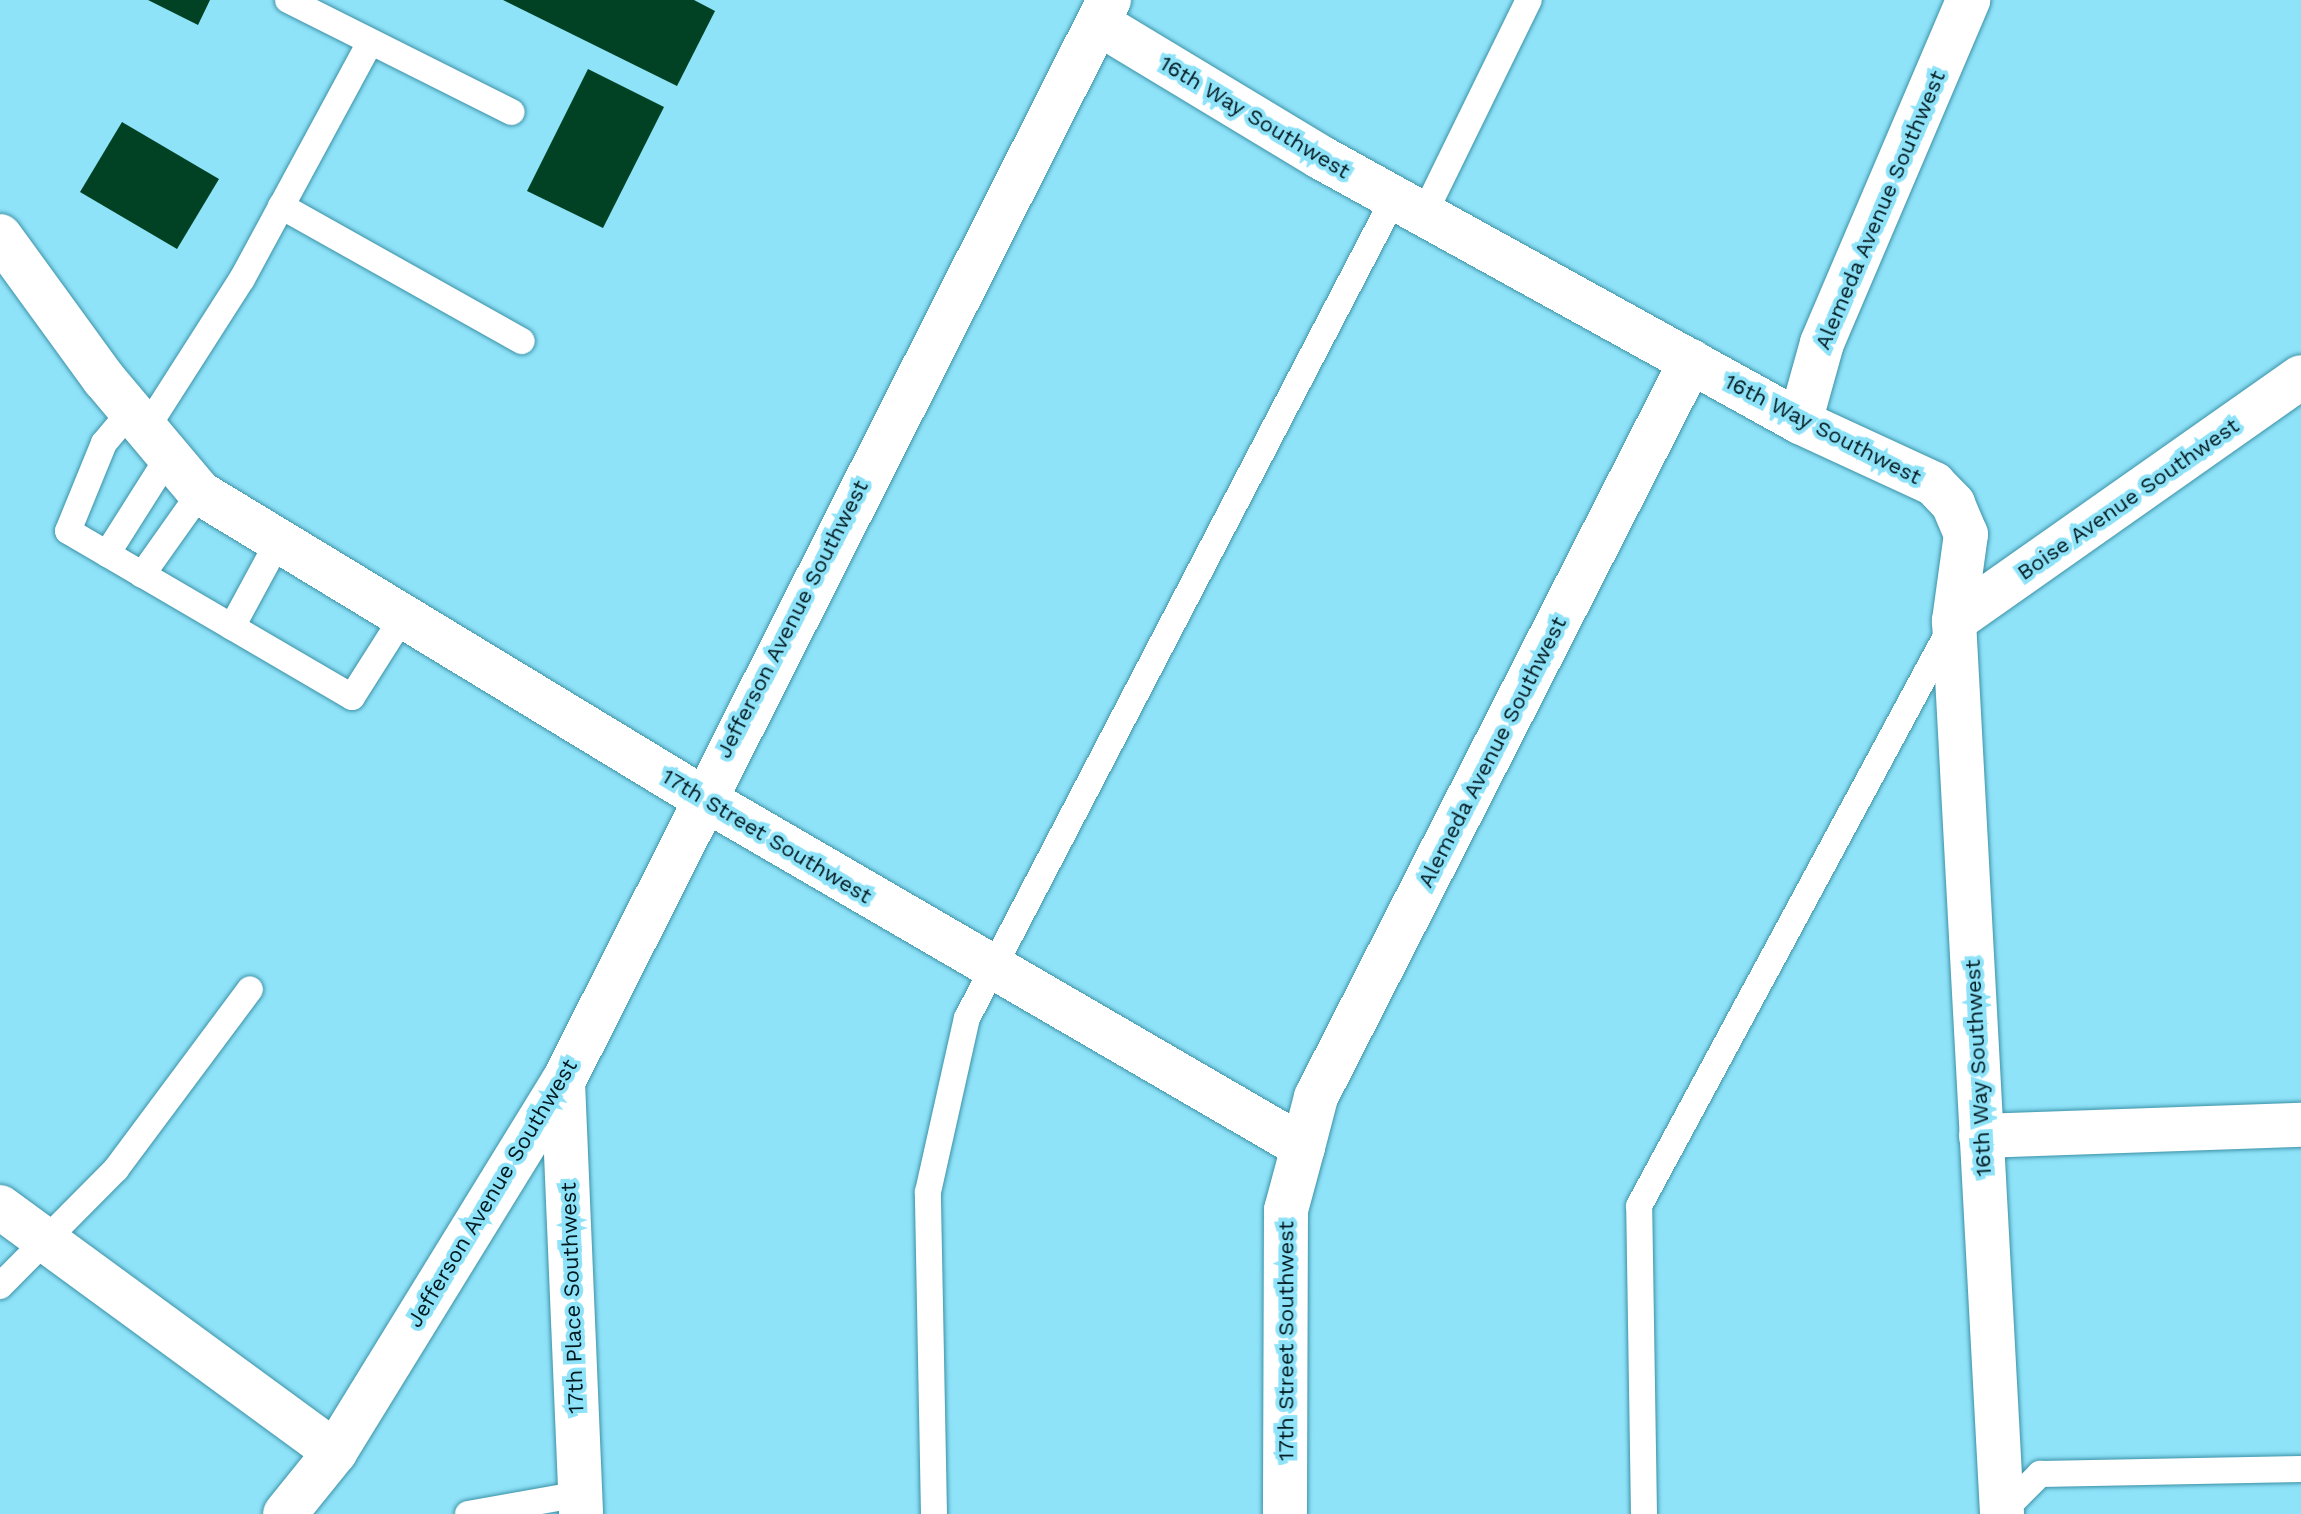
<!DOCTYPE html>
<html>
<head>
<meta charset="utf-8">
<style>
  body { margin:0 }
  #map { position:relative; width:2301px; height:1514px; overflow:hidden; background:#8fe3f9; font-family:"Work Sans",sans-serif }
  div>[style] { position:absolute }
  .building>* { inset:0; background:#004223 }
  .roads { filter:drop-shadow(0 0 2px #3d92a7) drop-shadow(0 0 2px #3d92a7) }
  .service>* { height:26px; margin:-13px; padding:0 13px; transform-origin:13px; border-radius:13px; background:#fff }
  .minor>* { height:44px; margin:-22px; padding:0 22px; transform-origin:22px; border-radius:22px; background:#fff }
  .tertiary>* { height:44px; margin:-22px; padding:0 22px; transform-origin:22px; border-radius:22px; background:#fff }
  span { translate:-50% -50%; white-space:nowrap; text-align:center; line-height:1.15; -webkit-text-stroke:8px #8fe3f9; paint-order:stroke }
  .street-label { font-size:22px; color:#00191f }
</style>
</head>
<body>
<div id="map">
  <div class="building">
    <div style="clip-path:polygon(148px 0,210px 0,198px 25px)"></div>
    <div style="clip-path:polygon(503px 0,694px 0,715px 11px,677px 86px)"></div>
    <div style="clip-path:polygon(588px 69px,664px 107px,603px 228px,527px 191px)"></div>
    <div style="clip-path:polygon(122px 122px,219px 179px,177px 249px,80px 192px)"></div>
  </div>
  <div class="roads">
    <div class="service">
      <div style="left:288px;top:0;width:250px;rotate:26.6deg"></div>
      <div style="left:281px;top:206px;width:276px;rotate:29.3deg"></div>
      <div style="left:1424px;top:214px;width:238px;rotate:-63.9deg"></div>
      <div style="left:131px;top:411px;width:42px;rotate:130.2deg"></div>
      <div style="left:104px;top:443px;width:95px;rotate:112.2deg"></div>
      <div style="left:68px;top:531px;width:329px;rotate:30.3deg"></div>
      <div style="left:352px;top:697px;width:97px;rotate:-57.6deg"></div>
      <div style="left:146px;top:429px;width:178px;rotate:-57.4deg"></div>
      <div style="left:242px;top:279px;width:267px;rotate:-61.6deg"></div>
      <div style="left:107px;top:554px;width:116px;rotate:-57.7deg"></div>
      <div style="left:142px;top:575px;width:100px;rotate:-54.7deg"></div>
      <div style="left:232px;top:627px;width:99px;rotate:-61.6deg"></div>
      <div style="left:0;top:1286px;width:165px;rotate:-45.2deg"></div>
      <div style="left:116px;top:1169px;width:224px;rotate:-53.3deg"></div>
      <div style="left:2002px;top:1512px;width:54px;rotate:-45deg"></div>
      <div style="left:2040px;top:1474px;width:261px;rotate:-1.1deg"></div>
      <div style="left:468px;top:1514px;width:114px;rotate:-10.1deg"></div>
      <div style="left:934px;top:1514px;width:322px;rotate:-91.1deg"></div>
      <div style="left:928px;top:1192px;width:178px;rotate:-77.4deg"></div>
      <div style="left:967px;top:1018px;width:925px;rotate:-62.49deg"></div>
      <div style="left:1644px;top:1514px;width:308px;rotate:-90.9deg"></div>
      <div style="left:1639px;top:1206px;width:658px;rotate:-61.68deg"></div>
    </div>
    <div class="minor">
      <div style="left:1098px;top:23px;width:259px;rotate:31.1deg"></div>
      <div style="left:1320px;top:157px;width:548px;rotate:28.9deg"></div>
      <div style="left:1800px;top:422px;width:148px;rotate:24.8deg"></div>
      <div style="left:1934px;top:484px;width:28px;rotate:46deg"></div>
      <div style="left:1953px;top:504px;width:33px;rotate:67deg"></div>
      <div style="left:1966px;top:534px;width:88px;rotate:97.9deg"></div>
      <div style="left:1954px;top:621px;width:894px;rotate:86.92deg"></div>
      <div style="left:1800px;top:422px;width:82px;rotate:-74.4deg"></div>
      <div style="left:1822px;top:343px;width:373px;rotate:-66.9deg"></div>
      <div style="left:1954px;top:621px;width:424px;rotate:-35.1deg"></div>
      <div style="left:563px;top:1082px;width:432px;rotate:87.6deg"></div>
      <div style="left:1981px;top:1136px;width:320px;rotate:-2deg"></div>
      <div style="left:1303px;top:1147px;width:52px;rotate:-75.4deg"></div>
      <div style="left:1316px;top:1097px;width:826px;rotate:-63deg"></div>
      <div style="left:0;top:1207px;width:415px;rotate:36.2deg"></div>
    </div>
    <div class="tertiary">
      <div style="left:0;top:236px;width:177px;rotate:54deg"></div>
      <div style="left:104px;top:379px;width:149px;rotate:49.9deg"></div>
      <div style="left:200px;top:493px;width:586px;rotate:31.25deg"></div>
      <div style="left:701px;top:797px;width:696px;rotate:30.17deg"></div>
      <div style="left:1303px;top:1147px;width:65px;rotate:105.1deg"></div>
      <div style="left:1286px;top:1210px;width:304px;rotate:90.2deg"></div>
      <div style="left:285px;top:1514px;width:80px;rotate:-51.1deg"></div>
      <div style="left:335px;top:1452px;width:435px;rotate:-58.4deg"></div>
      <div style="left:563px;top:1082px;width:1212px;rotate:-63.22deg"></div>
    </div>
  </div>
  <div class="street-label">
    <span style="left:1255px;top:117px;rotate:31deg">16th Way Southwest</span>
    <span style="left:1880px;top:210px;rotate:-67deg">Alemeda Avenue Southwest</span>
    <span style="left:1823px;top:429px;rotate:27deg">16th Way Southwest</span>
    <span style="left:2128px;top:499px;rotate:-35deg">Boise Avenue Southwest</span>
    <span style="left:792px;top:619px;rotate:-63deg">Jefferson Avenue Southwest</span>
    <span style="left:1492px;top:752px;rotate:-63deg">Alemeda Avenue Southwest</span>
    <span style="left:767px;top:836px;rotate:31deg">17th Street Southwest</span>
    <span style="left:1978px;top:1068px;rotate:-93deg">16th Way Southwest</span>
    <span style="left:492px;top:1193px;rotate:-59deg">Jefferson Avenue Southwest</span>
    <span style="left:572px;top:1298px;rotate:-92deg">17th Place Southwest</span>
    <span style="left:1286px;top:1341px;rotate:-90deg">17th Street Southwest</span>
  </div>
</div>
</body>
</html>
